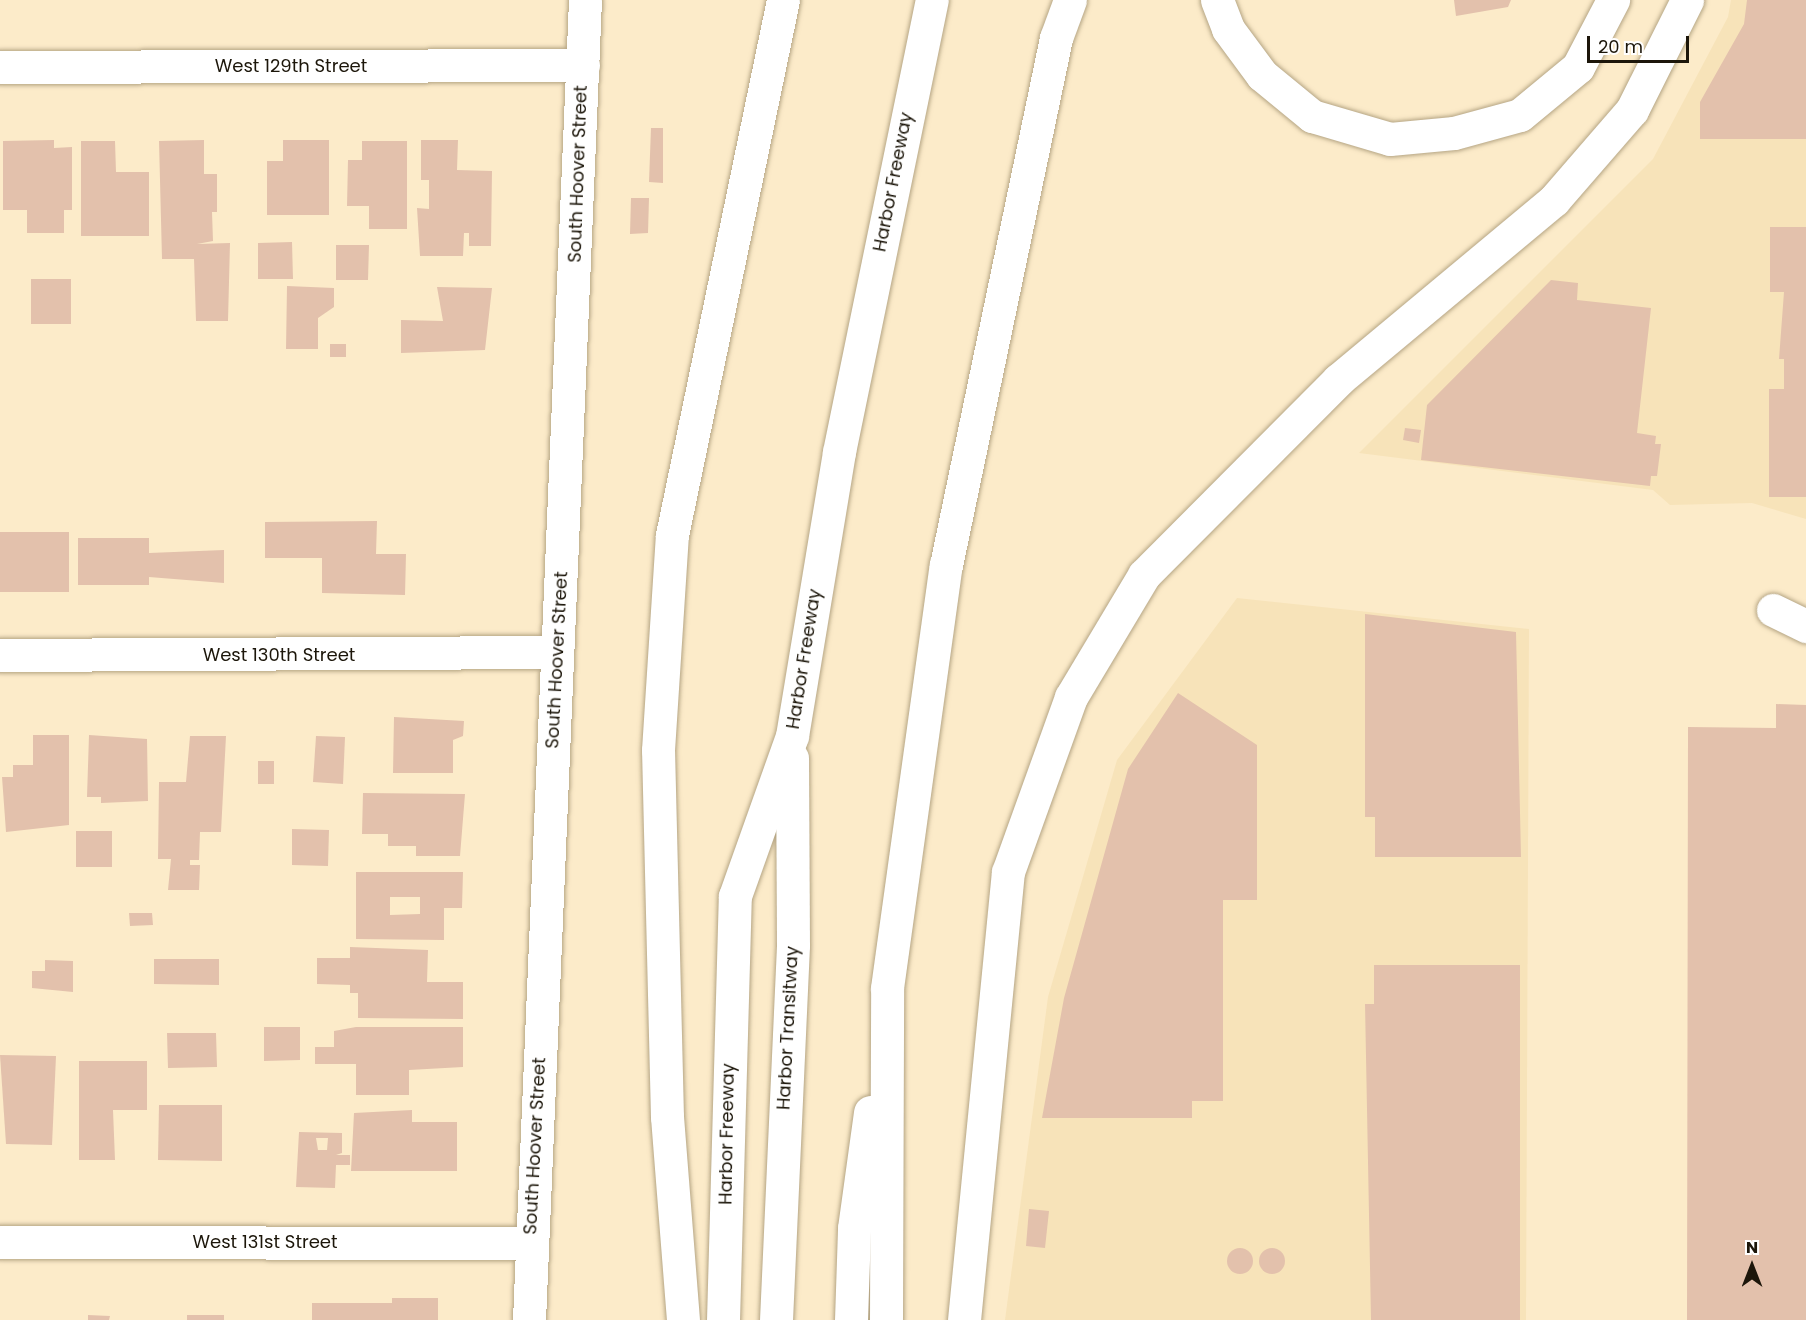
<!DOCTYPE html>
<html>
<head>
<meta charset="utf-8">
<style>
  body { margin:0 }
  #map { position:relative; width:1806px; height:1320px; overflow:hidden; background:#fcebc9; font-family:Poppins,sans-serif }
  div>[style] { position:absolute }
  .built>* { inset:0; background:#f7e3b9 }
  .building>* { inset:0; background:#e3c1ac }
  .round { border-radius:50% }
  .roads { filter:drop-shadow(0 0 2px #b5a584) drop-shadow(0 0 2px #b5a584) }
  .street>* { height:33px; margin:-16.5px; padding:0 16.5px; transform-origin:16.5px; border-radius:16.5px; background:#fff }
  .highway>* { height:33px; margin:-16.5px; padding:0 16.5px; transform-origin:16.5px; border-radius:16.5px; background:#fff }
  span { translate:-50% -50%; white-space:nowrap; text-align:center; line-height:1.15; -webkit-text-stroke:6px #fff; paint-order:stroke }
  .street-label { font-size:18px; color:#1c160a }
  .north { position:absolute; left:1722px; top:1236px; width:60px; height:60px; -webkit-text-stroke:4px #fff; paint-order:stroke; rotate:0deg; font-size:16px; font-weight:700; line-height:24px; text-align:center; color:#1c160a }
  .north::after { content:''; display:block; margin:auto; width:21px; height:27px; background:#1c160a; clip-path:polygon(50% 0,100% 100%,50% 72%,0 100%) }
  .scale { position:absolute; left:1587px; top:36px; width:102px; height:27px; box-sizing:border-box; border:3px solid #1c160a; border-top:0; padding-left:8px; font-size:18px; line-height:21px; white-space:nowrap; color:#1c160a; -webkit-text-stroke:4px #fff; paint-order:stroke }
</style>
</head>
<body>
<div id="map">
  <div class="built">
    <div style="clip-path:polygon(1731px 0,1806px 0,1806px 519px,1752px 503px,1670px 505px,1653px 490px,1359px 453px,1653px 159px,1728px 17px)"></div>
    <div style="clip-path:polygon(1237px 598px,1529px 629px,1526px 1320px,1005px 1320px,1048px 997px,1117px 760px)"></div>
  </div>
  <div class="building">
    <div style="clip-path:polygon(1454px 0,1511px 0,1508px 7px,1456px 16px)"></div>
    <div style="clip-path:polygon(1747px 0,1806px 0,1806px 139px,1700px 139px,1700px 102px,1744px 24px)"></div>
    <div style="clip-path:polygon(651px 128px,663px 128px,663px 183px,649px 182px)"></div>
    <div style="clip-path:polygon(54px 140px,54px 148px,72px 147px,72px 210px,64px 210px,64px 233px,27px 233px,27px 210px,3px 210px,3px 141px)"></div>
    <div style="clip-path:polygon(204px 140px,204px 174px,217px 174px,217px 212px,212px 212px,213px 241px,197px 244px,230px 243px,228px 321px,196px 321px,194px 259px,162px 259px,159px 141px)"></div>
    <div style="clip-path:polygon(283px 140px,329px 140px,329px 215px,267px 215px,267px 161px,283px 161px)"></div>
    <div style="clip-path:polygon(421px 140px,458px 140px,457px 170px,492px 171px,491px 246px,469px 246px,469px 233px,464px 233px,463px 256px,420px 256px,417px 208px,429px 209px,429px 180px,421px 180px)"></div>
    <div style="clip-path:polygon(81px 141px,115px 141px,116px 172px,149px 172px,149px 236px,81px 236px)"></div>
    <div style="clip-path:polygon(362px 141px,407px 141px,407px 229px,369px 229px,369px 206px,347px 206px,348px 160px,362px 160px)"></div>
    <div style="clip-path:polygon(631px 198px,649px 198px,648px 233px,630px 234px)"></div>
    <div style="clip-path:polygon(1770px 227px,1806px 227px,1806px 497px,1769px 497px,1769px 389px,1784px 389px,1784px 359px,1779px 359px,1784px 292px,1770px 292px)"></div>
    <div style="clip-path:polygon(292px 242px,293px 279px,258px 279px,258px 243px)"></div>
    <div style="clip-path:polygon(336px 245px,369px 245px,368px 280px,336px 280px)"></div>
    <div style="clip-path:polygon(31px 279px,71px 279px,71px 324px,31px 324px)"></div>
    <div style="clip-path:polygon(1551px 280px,1578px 283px,1577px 300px,1651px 308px,1637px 433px,1656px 436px,1655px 444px,1661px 444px,1657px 476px,1651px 476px,1650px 486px,1421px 460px,1427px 405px)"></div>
    <div style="clip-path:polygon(287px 286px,334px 288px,334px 307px,318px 318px,318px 349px,286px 349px)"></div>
    <div style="clip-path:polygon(437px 287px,492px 288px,485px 350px,401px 353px,401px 320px,443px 321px)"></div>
    <div style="clip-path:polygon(330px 344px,346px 344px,346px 357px,330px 357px)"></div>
    <div style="clip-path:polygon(1405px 428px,1421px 430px,1419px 443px,1403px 440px)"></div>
    <div style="clip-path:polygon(377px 521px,376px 554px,406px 554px,405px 595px,322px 593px,322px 558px,265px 558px,265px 522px)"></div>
    <div style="clip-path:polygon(0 532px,69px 532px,69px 592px,0 592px)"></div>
    <div style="clip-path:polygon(78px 538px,149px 538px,149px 553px,224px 550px,224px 583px,149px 577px,149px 585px,78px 585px)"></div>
    <div style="clip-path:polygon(1365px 614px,1516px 632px,1521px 857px,1375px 857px,1375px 817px,1365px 817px)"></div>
    <div style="clip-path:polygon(1178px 693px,1257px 745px,1257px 900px,1223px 900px,1223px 1101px,1192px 1101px,1192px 1118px,1042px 1118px,1064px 998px,1128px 769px)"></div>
    <div style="clip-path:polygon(1776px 704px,1806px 705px,1806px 1320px,1687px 1320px,1688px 727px,1776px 728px)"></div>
    <div style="clip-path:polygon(394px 717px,464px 721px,463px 736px,453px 740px,453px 773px,393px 773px)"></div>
    <div style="clip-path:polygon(33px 735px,69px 735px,69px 825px,6px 832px,2px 777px,13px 777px,13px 765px,33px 765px)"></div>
    <div style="clip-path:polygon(89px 735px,147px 739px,148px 801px,101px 803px,101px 797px,87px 797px)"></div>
    <div style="clip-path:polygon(190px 736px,226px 736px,221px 832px,200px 832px,199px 860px,190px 860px,190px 865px,200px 865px,199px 890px,168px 890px,171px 859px,158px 859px,159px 782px,186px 782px)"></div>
    <div style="clip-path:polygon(316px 736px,345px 737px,343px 784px,313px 782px)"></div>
    <div style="clip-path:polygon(258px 761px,274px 761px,274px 784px,258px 784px)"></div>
    <div style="clip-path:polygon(363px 793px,465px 794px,460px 856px,416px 856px,416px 846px,388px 846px,388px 834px,362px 834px)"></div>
    <div style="clip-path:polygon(292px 829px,329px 830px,328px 866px,292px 865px)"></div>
    <div style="clip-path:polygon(76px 831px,112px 831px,112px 867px,76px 867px)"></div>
    <div style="clip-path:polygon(evenodd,356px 872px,463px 872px,462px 908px,444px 908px,444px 940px,356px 939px,356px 872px,390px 897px,420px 897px,420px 914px,390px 915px,390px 897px)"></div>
    <div style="clip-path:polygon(129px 913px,152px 913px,153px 925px,130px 926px)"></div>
    <div style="clip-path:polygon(350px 947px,428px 950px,427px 982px,463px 982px,463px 1019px,358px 1018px,358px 993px,350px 993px,350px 985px,317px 984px,317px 958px,350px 958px)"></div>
    <div style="clip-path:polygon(154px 959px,219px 959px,219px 985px,154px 984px)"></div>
    <div style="clip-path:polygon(45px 960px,73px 961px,73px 992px,32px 988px,32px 971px,45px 971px)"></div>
    <div style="clip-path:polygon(1374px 965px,1520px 965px,1520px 1320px,1371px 1320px,1365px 1004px,1374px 1004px)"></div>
    <div style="clip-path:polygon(264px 1027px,300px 1027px,300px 1060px,264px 1061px)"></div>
    <div style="clip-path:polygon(356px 1027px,463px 1027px,463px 1067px,409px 1070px,409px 1095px,356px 1095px,356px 1064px,315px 1064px,315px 1047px,334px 1047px,334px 1031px)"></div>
    <div style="clip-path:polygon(167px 1033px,216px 1033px,217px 1067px,168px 1068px)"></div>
    <div style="clip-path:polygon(0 1055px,56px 1056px,52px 1145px,6px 1144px)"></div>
    <div style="clip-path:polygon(79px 1061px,147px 1061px,147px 1110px,113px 1110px,115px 1160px,79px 1160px)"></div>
    <div style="clip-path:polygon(159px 1105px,222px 1105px,222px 1161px,158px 1160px)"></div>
    <div style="clip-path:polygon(412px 1110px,412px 1122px,457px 1122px,457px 1171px,351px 1171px,354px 1113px)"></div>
    <div style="clip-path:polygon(evenodd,299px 1132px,342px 1133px,342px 1153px,336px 1155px,350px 1155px,350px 1165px,336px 1165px,335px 1188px,296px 1187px,299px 1132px,316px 1138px,328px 1138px,327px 1150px,318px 1150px,316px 1138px)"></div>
    <div style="clip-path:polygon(1029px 1209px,1049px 1211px,1045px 1248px,1026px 1246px)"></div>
    <div class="round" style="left:1227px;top:1248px;width:26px;height:26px"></div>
    <div class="round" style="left:1259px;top:1248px;width:26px;height:26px"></div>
    <div style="clip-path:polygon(392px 1298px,438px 1298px,438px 1320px,312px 1320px,312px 1303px,392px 1303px)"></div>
    <div style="clip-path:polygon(88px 1315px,110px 1316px,109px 1320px,88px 1320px)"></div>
    <div style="clip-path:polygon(187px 1315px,224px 1315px,224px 1320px,187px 1320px)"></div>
  </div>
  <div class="roads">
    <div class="street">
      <div style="left:0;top:67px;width:583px;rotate:-0.2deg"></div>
      <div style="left:1773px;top:610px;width:37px;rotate:26deg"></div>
      <div style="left:0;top:655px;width:557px;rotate:-0.31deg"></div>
      <div style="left:0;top:1242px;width:531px;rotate:0.11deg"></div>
      <div style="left:529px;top:1320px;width:1321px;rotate:-87.57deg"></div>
    </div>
    <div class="highway">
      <div style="left:1217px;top:0;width:31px;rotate:69deg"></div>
      <div style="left:1228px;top:29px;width:57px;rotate:53.5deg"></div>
      <div style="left:1262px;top:75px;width:65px;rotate:39.4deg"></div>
      <div style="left:1312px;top:116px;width:81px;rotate:16.4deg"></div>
      <div style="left:1390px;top:139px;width:64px;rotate:-5.4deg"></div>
      <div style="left:1454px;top:133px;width:68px;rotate:-15.3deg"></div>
      <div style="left:1520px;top:115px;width:75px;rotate:-39.6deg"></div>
      <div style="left:1578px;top:67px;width:76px;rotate:-62.4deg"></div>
      <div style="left:683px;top:1320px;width:204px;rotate:-94.5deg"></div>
      <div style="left:667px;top:1117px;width:367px;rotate:-91.4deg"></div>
      <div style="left:658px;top:750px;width:215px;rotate:-86.3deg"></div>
      <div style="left:672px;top:535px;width:546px;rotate:-78.28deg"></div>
      <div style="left:723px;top:1320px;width:424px;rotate:-88.4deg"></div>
      <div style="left:735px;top:896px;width:170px;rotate:-70.4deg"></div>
      <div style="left:792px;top:736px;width:288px;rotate:-80.6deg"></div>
      <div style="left:839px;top:452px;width:461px;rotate:-78.4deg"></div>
      <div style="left:776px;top:1320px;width:375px;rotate:-87.4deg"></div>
      <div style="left:793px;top:945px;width:187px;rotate:-90.3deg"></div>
      <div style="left:851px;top:1320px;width:92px;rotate:-88.1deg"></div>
      <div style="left:854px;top:1228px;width:117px;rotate:-82.1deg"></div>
      <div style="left:886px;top:1320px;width:332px;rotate:-89.8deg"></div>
      <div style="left:887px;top:988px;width:427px;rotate:-82.1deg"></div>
      <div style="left:946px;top:565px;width:538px;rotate:-78.21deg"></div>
      <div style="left:1056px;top:38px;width:40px;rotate:-69.8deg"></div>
      <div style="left:964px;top:1320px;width:450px;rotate:-84.4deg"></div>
      <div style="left:1008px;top:872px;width:186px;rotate:-70.2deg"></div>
      <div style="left:1071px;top:697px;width:142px;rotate:-59.1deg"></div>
      <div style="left:1144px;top:575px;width:275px;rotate:-45.1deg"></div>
      <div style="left:1338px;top:380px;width:281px;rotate:-39.8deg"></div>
      <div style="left:1554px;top:200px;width:119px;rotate:-49.1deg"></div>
      <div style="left:1632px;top:110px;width:123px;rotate:-63.4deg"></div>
    </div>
  </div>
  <div class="street-label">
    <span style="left:291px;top:66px">West 129th Street</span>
    <span style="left:578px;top:174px;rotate:-88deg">South Hoover Street</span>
    <span style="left:893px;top:182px;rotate:-79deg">Harbor Freeway</span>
    <span style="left:279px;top:655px">West 130th Street</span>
    <span style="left:804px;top:659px;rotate:-81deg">Harbor Freeway</span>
    <span style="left:557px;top:660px;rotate:-87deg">South Hoover Street</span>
    <span style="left:788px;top:1028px;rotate:-87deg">Harbor Transitway</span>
    <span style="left:727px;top:1134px;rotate:-89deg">Harbor Freeway</span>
    <span style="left:535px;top:1146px;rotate:-87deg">South Hoover Street</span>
    <span style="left:265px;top:1242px">West 131st Street</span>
  </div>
  <div class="north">N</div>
  <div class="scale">20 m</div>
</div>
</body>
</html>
